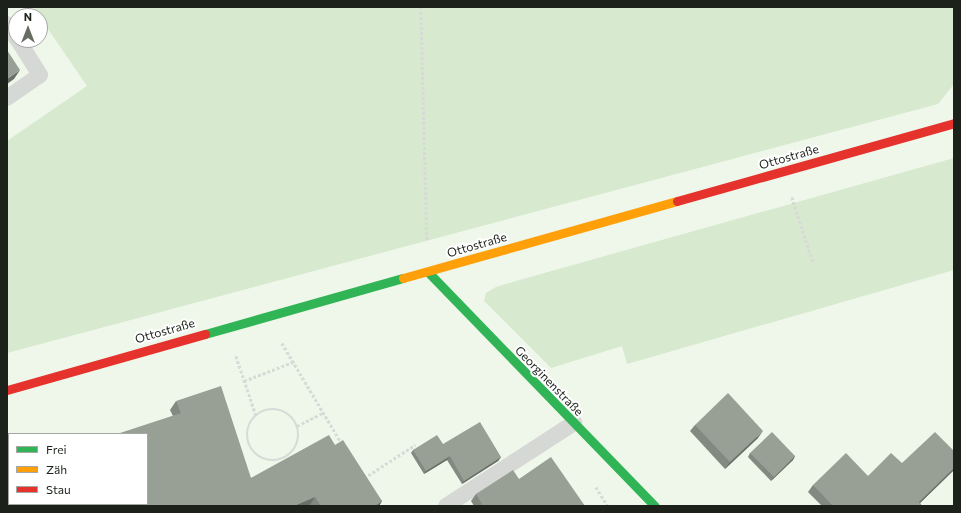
<!DOCTYPE html>
<html>
<head>
<meta charset="utf-8">
<style>
  body { margin:0 }
  #map { position:relative; width:961px; height:513px; overflow:hidden; background:#eef7ea; font-family:Commissioner,sans-serif }
  div>[style] { position:absolute }
  .green>* { inset:0; background:#d7e9ce }
  .path>* { height:2.5px; margin-top:-1.25px; transform-origin:0; background:repeating-linear-gradient(90deg,#d7dad6 0 3px,transparent 0 5px) }
  .path>.ring { margin:-1.25px; padding:0; box-sizing:content-box; background:none; border:2.5px solid #d7dad6; border-radius:50% }
  .lane>* { height:16px; margin:-8px; padding:0 8px; transform-origin:8px; border-radius:8px; background:#d6d8d5 }
  .fast>* { height:9px; margin:-4.5px; padding:0 4.5px; transform-origin:4.5px; border-radius:4.5px; background:#30b455 }
  .slow>* { height:9px; margin:-4.5px; padding:0 4.5px; transform-origin:4.5px; border-radius:4.5px; background:#ff9f0a }
  .jam>* { height:9px; margin:-4.5px; padding:0 4.5px; transform-origin:4.5px; border-radius:4.5px; background:#e5322d }
  .wall>* { inset:0; background:#838980 }
  .shaded-wall>* { inset:0; background:#6a6f68 }
  .building>* { inset:0; background:#989f95 }
  span { translate:-50% -50%; white-space:nowrap; text-align:center; line-height:1.15; -webkit-text-stroke:4px #fff; paint-order:stroke }
  .street-label { font-size:12px; color:#1c221a }
  .frame { position:absolute; inset:0; border:8px solid #1c221a; pointer-events:none }
  .legend { position:absolute; left:8px; top:433px; width:140px; height:72px; box-sizing:border-box; background:#fff; border:1px solid #a4a7a3; margin:0; padding:5px 7px; list-style:none; font-size:12px; color:#1c221a }
  .legend li { display:flex; align-items:center; gap:8px; height:20px }
  .legend b { width:20px; border:1px solid #a4a7a3 }
  .north { position:absolute; left:8px; top:8px; width:40px; height:40px; box-sizing:border-box; background:#fff; border:1px solid #a4a7a3; border-radius:50%; rotate:0deg; font-size:11px; font-weight:700; line-height:16px; text-align:center; color:#1c221a }
  .north::after { content:''; display:block; margin:auto; width:14px; height:18px; background:#666d63; clip-path:polygon(50% 0,100% 100%,50% 72%,0 100%) }
</style>
</head>
<body>
<div id="map">
  <div class="green">
    <div style="clip-path:polygon(33px 7px,954px 7px,954px 84px,938px 104px,7px 353px,7px 141px,87px 86px)"></div>
    <div style="clip-path:polygon(954px 158px,954px 270px,627px 364px,622px 346px,551px 368px,484px 301px,486px 293px,496px 287px,523px 279px)"></div>
  </div>
  <div class="path">
    <div style="left:421px;top:7px;width:235px;rotate:88.5deg"></div>
    <div style="left:792px;top:197px;width:69px;rotate:72.3deg"></div>
    <div style="left:282px;top:343px;width:117px;rotate:59.3deg"></div>
    <div style="left:236px;top:356px;width:62px;rotate:71.3deg"></div>
    <div style="left:244px;top:381px;width:53px;rotate:-21.2deg"></div>
    <div class="ring" style="left:247px;top:409px;width:49.5px;height:49.5px"></div>
    <div style="left:297px;top:426px;width:28px;rotate:-27deg"></div>
    <div style="left:364px;top:478px;width:61px;rotate:-32.9deg"></div>
    <div style="left:596px;top:487px;width:22px;rotate:58deg"></div>
  </div>
  <div class="lane">
    <div style="left:7px;top:24px;width:17px;rotate:57deg"></div>
    <div style="left:7px;top:98px;width:40px;rotate:-34.9deg"></div>
    <div style="left:40px;top:75px;width:41px;rotate:-122.2deg"></div>
    <div style="left:446px;top:506px;width:153px;rotate:-33deg"></div>
  </div>
  <div class="fast">
    <div style="left:428px;top:272px;width:326px;rotate:45.9deg"></div>
    <div style="left:205px;top:334px;width:206px;rotate:-15.8deg"></div>
  </div>
  <div class="slow">
    <div style="left:403px;top:278px;width:285px;rotate:-15.7deg"></div>
  </div>
  <div class="jam">
    <div style="left:677px;top:201px;width:288px;rotate:-15.7deg"></div>
    <div style="left:7px;top:390px;width:206px;rotate:-15.8deg"></div>
  </div>
  <div class="wall">
    <div style="clip-path:polygon(176px 401px,251px 478px,335px 445px,382px 501px,379px 506px,75px 506px,74px 504px,147px 504px,173px 416px,170px 410px)"></div>
    <div style="clip-path:polygon(695px 425px,758px 438px,725px 469px,690px 431px)"></div>
    <div style="clip-path:polygon(443px 444px,501px 457px,498px 461px,462px 484px,447px 460px,424px 474px,411px 453px,413px 450px)"></div>
    <div style="clip-path:polygon(954px 451px,954px 470px,920px 503px,922px 506px,822px 506px,808px 492px,813px 485px,868px 476px,902px 463px)"></div>
    <div style="clip-path:polygon(750px 453px,795px 456px,793px 460px,771px 481px,748px 457px)"></div>
    <div style="clip-path:polygon(519px 479px,585px 506px,474px 506px,471px 501px,476px 494px)"></div>
  </div>
  <div class="shaded-wall">
    <div style="clip-path:polygon(20px 70px,14px 79px,7px 84px,7px 79px)"></div>
    <div style="clip-path:polygon(763px 431px,758px 438px,725px 469px,730px 462px)"></div>
    <div style="clip-path:polygon(450px 456px,447px 460px,424px 474px,426px 471px)"></div>
    <div style="clip-path:polygon(795px 456px,793px 460px,771px 481px,774px 477px)"></div>
    <div style="clip-path:polygon(501px 457px,498px 461px,462px 484px,464px 481px)"></div>
    <div style="clip-path:polygon(954px 468px,954px 470px,917px 506px,919px 502px)"></div>
    <div style="clip-path:polygon(315px 497px,309px 506px,294px 506px)"></div>
    <div style="clip-path:polygon(382px 501px,379px 506px,375px 506px)"></div>
  </div>
  <div class="building">
    <div style="clip-path:polygon(7px 50px,20px 70px,7px 79px)"></div>
    <div style="clip-path:polygon(221px 386px,251px 478px,329px 435px,335px 445px,343px 440px,382px 501px,375px 506px,321px 506px,315px 497px,294px 506px,84px 506px,83px 504px,147px 504px,147px 434px,117px 434px,181px 413px,176px 401px)"></div>
    <div style="clip-path:polygon(728px 393px,763px 431px,730px 462px,695px 425px)"></div>
    <div style="clip-path:polygon(480px 422px,501px 457px,464px 481px,450px 456px,426px 471px,413px 450px,437px 435px,443px 444px)"></div>
    <div style="clip-path:polygon(772px 432px,795px 456px,774px 477px,750px 453px)"></div>
    <div style="clip-path:polygon(935px 432px,954px 451px,954px 468px,919px 502px,922px 506px,833px 506px,813px 485px,846px 453px,868px 476px,891px 453px,902px 463px)"></div>
    <div style="clip-path:polygon(551px 457px,585px 506px,479px 506px,482px 504px,476px 494px,513px 470px,519px 479px)"></div>
  </div>
  <div class="street-label">
    <span style="left:789px;top:157px;rotate:-16deg">Ottostraße</span>
    <span style="left:477px;top:245px;rotate:-16deg">Ottostraße</span>
    <span style="left:165px;top:331px;rotate:-16deg">Ottostraße</span>
    <span style="left:549px;top:381px;rotate:46deg">Georginenstraße</span>
  </div>
  <div class="frame"></div>
  <ul class="legend">
  <li><b style="height:5px;background:#30b455"></b>Frei</li>
  <li><b style="height:5px;background:#ff9f0a"></b>Zäh</li>
  <li><b style="height:5px;background:#e5322d"></b>Stau</li>
  </ul>
  <div class="north">N</div>
</div>
</body>
</html>
